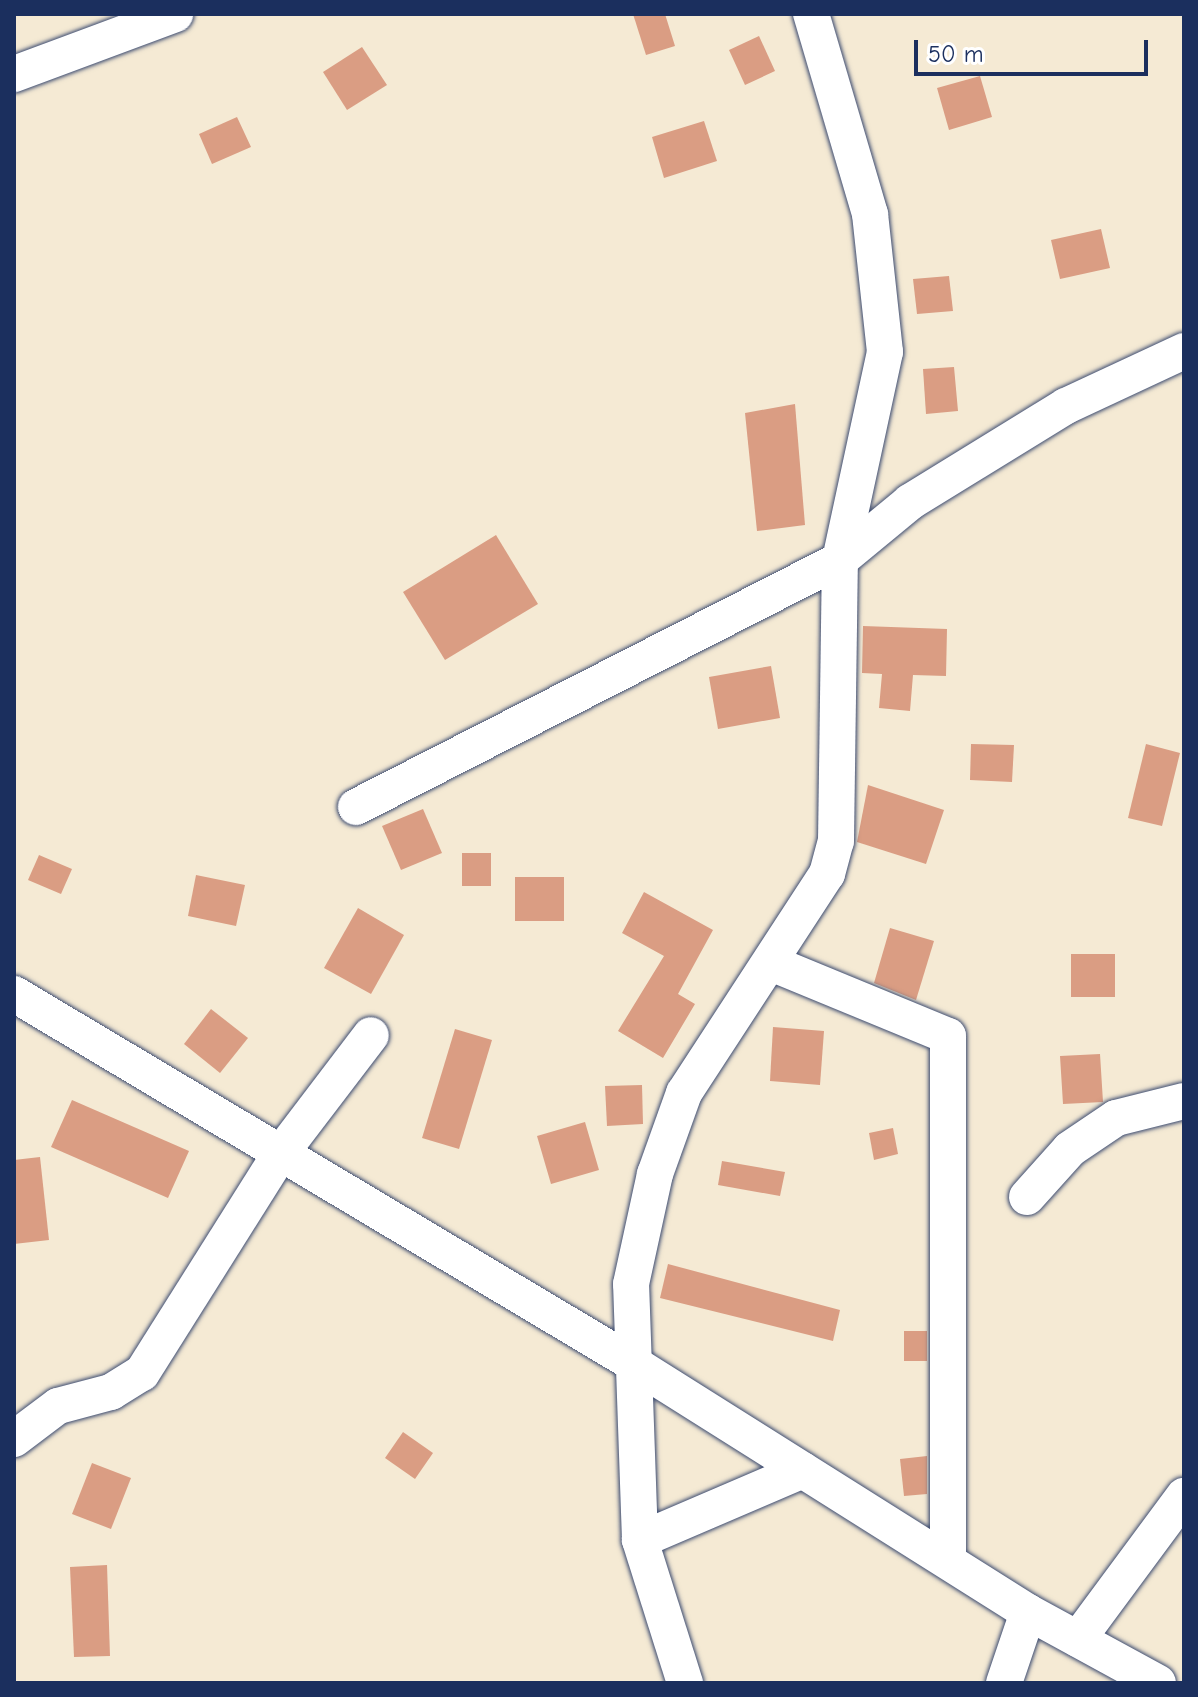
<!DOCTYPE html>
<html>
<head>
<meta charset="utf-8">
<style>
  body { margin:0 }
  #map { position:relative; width:1198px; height:1697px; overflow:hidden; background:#f5ead4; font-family:"Comic Neue",sans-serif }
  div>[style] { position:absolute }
  .building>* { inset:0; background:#da9d83 }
  .roads { filter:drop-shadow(0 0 2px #3c4b70) drop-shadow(0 0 2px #3c4b70) }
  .street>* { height:36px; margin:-18px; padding:0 18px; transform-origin:18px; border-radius:18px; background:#fff }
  span { translate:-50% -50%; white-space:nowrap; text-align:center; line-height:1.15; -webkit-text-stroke:8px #fff; paint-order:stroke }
  .frame { position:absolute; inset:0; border:16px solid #1b2f5e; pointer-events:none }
  .scale { position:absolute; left:914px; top:40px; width:234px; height:36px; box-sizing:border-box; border:4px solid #1b2f5e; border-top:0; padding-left:10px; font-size:24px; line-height:28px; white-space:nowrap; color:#1b2f5e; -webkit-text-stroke:6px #fff; paint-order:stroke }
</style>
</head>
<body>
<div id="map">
  <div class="building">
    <div style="clip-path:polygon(633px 14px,665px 14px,675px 46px,646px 55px)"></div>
    <div style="clip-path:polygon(759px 36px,775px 71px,745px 85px,729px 50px)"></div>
    <div style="clip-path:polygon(362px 47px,387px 85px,347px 110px,323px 72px)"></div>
    <div style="clip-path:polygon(980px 76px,992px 117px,949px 130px,937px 88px)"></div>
    <div style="clip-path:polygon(237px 117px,251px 147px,212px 164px,199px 134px)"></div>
    <div style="clip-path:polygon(704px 121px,717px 161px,664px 178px,652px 137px)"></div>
    <div style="clip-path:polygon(1101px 229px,1110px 268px,1060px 279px,1051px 240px)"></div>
    <div style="clip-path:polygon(949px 276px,953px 311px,917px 314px,913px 279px)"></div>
    <div style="clip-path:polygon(954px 367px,958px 411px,926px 414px,923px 369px)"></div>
    <div style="clip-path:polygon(795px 404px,805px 525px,757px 531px,745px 413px)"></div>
    <div style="clip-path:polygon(496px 535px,538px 604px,445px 660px,403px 592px)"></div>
    <div style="clip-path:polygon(863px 626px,947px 629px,946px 676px,913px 675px,910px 711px,879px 708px,882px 674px,862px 673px)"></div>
    <div style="clip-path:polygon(771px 666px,780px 718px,718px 729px,709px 677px)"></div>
    <div style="clip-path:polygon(971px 744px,1014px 745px,1012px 782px,970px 780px)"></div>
    <div style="clip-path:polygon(1146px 744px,1180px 753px,1162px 826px,1128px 818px)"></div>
    <div style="clip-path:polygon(868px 785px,944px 810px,926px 864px,857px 842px)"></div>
    <div style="clip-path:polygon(423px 809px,442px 853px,401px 870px,382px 826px)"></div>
    <div style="clip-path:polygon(462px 853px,491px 853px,491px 886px,462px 886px)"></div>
    <div style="clip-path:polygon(39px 855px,72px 869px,61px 894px,28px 880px)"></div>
    <div style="clip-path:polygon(196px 875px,245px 885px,236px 926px,188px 916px)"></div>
    <div style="clip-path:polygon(515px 877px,564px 877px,564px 921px,515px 921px)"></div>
    <div style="clip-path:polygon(644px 892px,713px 930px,678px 994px,695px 1004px,663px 1058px,618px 1031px,664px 956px,622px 933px)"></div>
    <div style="clip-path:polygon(358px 908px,404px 935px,371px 994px,324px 968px)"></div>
    <div style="clip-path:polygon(890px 928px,934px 941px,916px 1000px,874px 983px)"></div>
    <div style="clip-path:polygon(1071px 954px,1115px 954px,1115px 997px,1071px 997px)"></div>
    <div style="clip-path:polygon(211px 1009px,248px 1038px,220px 1073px,184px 1044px)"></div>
    <div style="clip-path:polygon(773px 1027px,824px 1031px,820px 1085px,770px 1081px)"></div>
    <div style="clip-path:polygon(455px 1029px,492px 1040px,459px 1149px,422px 1138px)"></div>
    <div style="clip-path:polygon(1100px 1054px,1103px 1102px,1063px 1104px,1060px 1056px)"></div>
    <div style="clip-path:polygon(642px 1085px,643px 1124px,607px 1126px,605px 1086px)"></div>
    <div style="clip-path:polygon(72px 1100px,189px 1151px,168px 1198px,51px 1147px)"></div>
    <div style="clip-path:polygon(585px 1122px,599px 1170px,551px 1184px,537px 1136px)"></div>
    <div style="clip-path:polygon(893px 1128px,898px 1154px,874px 1160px,869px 1133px)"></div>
    <div style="clip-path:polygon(40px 1157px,49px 1240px,14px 1244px,14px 1160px)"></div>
    <div style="clip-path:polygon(722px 1161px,785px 1172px,780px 1196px,718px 1185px)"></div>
    <div style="clip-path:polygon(668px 1264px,840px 1310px,833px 1341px,660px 1298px)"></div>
    <div style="clip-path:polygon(904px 1331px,927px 1331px,927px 1361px,904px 1361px)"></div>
    <div style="clip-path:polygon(403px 1432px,433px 1453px,415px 1479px,385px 1458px)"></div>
    <div style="clip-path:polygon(927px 1456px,927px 1494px,904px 1496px,900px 1459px)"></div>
    <div style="clip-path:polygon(92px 1463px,131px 1478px,111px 1529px,72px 1514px)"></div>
    <div style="clip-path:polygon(107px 1565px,110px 1656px,74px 1657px,70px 1567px)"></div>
  </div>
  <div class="roads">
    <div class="street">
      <div style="left:14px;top:74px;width:172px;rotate:-20.4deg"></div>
      <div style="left:356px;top:807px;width:543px;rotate:-27.04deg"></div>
      <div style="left:840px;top:560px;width:91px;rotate:-39.6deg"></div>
      <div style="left:910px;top:502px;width:183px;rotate:-31.6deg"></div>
      <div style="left:1066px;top:406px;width:130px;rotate:-25deg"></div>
      <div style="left:771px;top:963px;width:191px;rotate:22.4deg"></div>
      <div style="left:948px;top:1036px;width:520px;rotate:90deg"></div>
      <div style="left:14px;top:994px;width:718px;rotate:30.81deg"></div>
      <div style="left:631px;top:1362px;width:469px;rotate:32.2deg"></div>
      <div style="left:1028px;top:1612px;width:148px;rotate:28.6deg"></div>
      <div style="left:1027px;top:1197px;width:64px;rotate:-48.1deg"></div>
      <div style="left:1070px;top:1149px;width:55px;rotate:-34deg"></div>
      <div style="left:1116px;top:1118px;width:70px;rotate:-14deg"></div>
      <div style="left:14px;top:1439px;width:55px;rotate:-36.9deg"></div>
      <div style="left:58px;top:1406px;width:55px;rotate:-14.8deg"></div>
      <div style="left:111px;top:1392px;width:36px;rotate:-32deg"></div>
      <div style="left:142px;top:1373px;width:255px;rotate:-57.8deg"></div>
      <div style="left:278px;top:1157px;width:153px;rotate:-52.7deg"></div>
      <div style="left:640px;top:1540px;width:177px;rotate:-23.2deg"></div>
      <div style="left:1078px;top:1639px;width:178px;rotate:-53.5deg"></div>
      <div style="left:685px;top:1683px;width:150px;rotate:-107.5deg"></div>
      <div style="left:640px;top:1540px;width:256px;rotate:-92deg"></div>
      <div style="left:631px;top:1284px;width:113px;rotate:-77.7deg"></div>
      <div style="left:655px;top:1174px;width:86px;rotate:-70.3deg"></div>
      <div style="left:684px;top:1093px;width:262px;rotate:-56.9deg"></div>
      <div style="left:827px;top:874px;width:34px;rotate:-75deg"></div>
      <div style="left:836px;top:841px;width:281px;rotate:-89.2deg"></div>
      <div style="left:840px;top:560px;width:213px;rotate:-77.8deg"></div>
      <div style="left:885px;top:352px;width:139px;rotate:-96.2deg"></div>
      <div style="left:870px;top:214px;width:209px;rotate:-106.4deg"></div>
      <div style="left:1004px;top:1683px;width:75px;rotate:-71.3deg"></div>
    </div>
  </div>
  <div class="frame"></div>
  <div class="scale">50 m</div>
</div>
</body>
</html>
